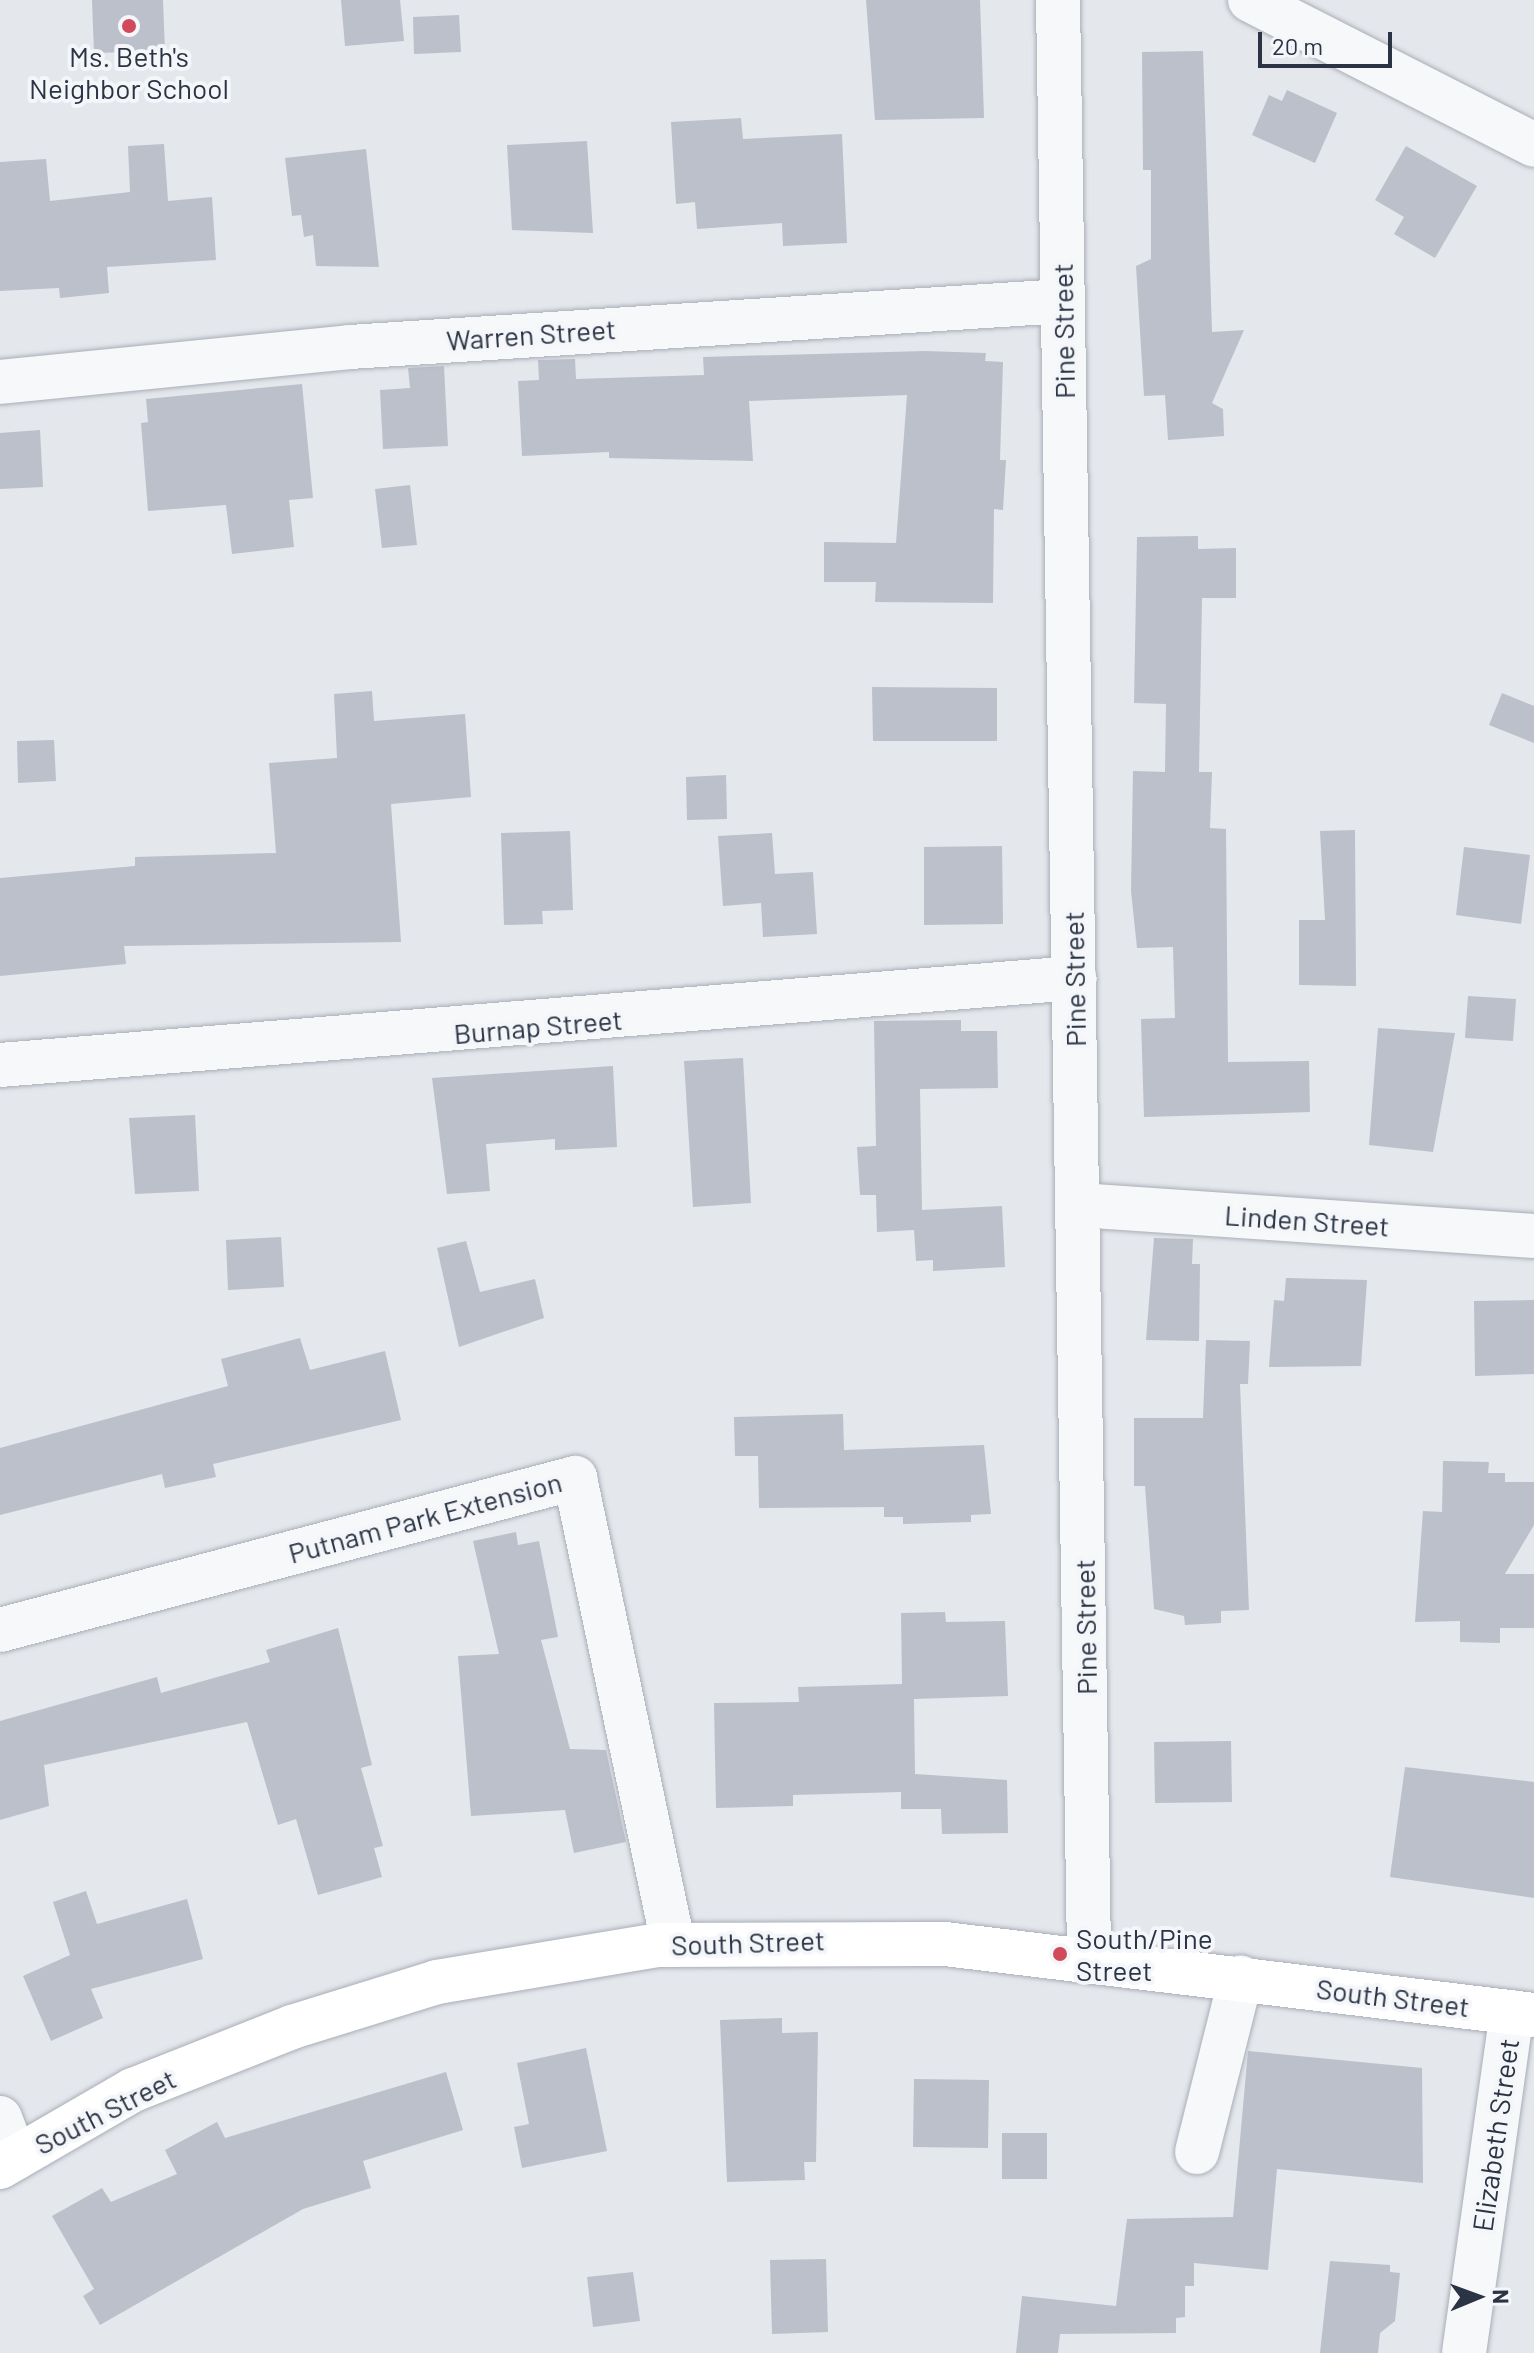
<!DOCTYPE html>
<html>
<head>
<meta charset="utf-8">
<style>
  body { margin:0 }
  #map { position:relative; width:1534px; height:2353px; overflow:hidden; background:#e4e7ec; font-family:Barlow,sans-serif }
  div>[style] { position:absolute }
  .building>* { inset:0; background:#bbc0ca }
  .roads { filter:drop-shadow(0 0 2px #a9aeb7) drop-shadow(0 0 2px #a9aeb7) }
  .minor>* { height:44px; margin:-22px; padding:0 22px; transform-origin:22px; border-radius:22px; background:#f7f8fa }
  .major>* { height:44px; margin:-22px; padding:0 22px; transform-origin:22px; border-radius:22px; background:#fff }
  .dots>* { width:22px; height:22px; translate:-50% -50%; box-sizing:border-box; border:4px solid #f4f6f9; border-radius:50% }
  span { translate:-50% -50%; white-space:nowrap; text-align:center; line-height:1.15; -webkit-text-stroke:8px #f4f6f9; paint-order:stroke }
  .poi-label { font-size:28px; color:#2b3445 }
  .left { translate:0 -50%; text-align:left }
  .street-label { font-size:28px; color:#2b3445 }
  .north { position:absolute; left:1438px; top:2257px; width:80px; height:80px; -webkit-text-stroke:6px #f4f6f9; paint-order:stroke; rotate:89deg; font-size:22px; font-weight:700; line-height:32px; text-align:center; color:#2b3445 }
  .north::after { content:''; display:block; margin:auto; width:28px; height:36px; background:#2b3445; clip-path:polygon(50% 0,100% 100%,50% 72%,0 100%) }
  .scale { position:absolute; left:1258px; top:32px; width:134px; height:36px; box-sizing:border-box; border:4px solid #2b3445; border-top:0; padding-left:10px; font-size:24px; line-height:28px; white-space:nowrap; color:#2b3445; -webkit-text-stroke:6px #f4f6f9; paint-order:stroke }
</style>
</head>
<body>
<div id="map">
  <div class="building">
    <div style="clip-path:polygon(92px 0,163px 0,165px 51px,94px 53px)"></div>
    <div style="clip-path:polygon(341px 0,400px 0,404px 41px,345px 46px)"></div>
    <div style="clip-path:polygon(866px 0,980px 0,984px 118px,875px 120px)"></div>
    <div style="clip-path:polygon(459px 15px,461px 52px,414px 54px,413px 17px)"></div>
    <div style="clip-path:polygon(1203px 51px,1212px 332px,1244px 330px,1212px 403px,1223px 409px,1224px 436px,1168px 440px,1165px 395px,1144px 396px,1136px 266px,1151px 259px,1151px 170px,1143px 170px,1142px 52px)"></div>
    <div style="clip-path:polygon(1287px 90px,1337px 113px,1315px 163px,1252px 135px,1269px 95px,1282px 101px)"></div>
    <div style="clip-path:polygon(741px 118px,743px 139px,842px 134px,847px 243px,783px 246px,782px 223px,697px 229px,695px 202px,676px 204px,671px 122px)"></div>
    <div style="clip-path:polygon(587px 141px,593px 233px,512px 230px,507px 145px)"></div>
    <div style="clip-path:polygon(164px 144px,168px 201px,212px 197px,216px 260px,107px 267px,109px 293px,60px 298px,59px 288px,0 291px,0 162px,46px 159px,50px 201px,130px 192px,128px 146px)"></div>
    <div style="clip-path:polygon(1406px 146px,1477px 186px,1435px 258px,1394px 234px,1404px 217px,1375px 200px)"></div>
    <div style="clip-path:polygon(366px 149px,379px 267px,316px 266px,313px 235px,304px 237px,301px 215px,292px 216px,285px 158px)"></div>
    <div style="clip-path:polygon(925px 351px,986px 353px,985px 361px,1003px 362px,1000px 460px,1006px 460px,1003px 510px,994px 509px,993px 603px,875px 602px,876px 582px,824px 582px,824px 542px,896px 543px,907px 395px,749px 401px,753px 461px,609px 458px,609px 452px,522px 456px,518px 381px,539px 380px,538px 360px,575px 359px,576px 379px,704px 375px,703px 357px)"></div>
    <div style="clip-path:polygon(444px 366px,448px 446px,383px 449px,380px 390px,410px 388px,408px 368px)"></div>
    <div style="clip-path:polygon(302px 384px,313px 498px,289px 500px,294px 547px,232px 554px,226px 505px,148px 511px,141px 423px,148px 422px,146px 399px)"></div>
    <div style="clip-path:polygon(40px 430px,43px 487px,0 489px,0 433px)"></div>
    <div style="clip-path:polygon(410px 485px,417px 545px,382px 548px,375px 489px)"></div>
    <div style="clip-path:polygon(1198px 536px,1198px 549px,1236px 548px,1236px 598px,1202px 598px,1199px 772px,1212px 772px,1210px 828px,1226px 829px,1228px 1062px,1309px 1061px,1310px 1112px,1144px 1117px,1141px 1019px,1175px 1018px,1173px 947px,1137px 948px,1131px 891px,1133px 771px,1165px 772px,1166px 704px,1134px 703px,1137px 537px)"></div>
    <div style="clip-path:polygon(872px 687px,997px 688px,997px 741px,873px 741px)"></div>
    <div style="clip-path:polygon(372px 691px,374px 721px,465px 714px,471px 797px,391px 804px,401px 942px,124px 946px,126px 964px,0 976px,0 878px,135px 866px,135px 857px,276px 853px,269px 763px,337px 758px,334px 694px)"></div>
    <div style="clip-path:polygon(1502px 693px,1534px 706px,1534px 743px,1489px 725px)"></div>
    <div style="clip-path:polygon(54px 740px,56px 781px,18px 783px,17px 741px)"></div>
    <div style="clip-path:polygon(726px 775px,727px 819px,687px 820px,686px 777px)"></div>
    <div style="clip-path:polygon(1355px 830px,1356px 986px,1299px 985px,1299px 920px,1325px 920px,1320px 831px)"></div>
    <div style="clip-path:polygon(570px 831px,573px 910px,542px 911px,543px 924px,504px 925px,501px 833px)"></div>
    <div style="clip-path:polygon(772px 833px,775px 874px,813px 872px,817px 934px,763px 937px,761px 903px,723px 906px,718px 836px)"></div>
    <div style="clip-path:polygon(1002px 846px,1003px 924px,924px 925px,924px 847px)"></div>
    <div style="clip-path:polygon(1464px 847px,1530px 855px,1521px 924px,1456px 915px)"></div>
    <div style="clip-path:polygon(1468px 996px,1516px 999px,1513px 1041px,1465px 1038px)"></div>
    <div style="clip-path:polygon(961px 1020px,961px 1031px,997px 1031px,998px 1088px,920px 1089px,922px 1210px,1002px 1206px,1005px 1267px,933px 1271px,933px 1260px,916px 1261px,914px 1230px,877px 1232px,876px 1195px,860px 1195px,857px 1147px,876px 1146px,874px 1021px)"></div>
    <div style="clip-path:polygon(1378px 1028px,1455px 1033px,1433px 1152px,1369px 1145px)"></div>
    <div style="clip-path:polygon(743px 1058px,751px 1203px,693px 1207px,684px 1061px)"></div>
    <div style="clip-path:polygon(613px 1066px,617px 1147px,555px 1150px,555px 1139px,486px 1144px,490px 1191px,447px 1194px,432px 1078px)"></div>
    <div style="clip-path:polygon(195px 1115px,199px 1191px,135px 1194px,129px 1118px)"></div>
    <div style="clip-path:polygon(281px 1237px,284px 1287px,228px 1290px,226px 1240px)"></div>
    <div style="clip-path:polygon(1154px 1238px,1193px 1239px,1192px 1264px,1200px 1264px,1199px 1341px,1146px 1340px)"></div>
    <div style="clip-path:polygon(466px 1241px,480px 1292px,535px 1279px,544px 1318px,459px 1347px,437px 1248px)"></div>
    <div style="clip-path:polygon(1286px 1278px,1367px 1280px,1361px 1366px,1269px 1367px,1274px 1300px,1284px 1301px)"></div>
    <div style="clip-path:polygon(1534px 1300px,1534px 1374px,1475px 1376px,1474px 1301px)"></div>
    <div style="clip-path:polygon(300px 1338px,310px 1370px,385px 1351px,401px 1420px,213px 1464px,216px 1477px,165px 1488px,162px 1474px,0 1515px,0 1448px,228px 1386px,221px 1359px)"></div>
    <div style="clip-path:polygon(1206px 1340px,1250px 1341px,1248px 1384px,1240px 1384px,1249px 1610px,1221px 1611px,1221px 1623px,1185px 1625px,1184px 1616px,1154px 1609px,1145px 1486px,1134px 1486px,1134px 1418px,1203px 1418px)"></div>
    <div style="clip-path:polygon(843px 1414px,844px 1450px,984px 1445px,991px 1514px,971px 1515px,971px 1522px,903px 1524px,903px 1517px,884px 1517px,884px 1507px,759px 1508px,758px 1456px,735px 1456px,734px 1417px)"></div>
    <div style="clip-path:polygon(1443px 1461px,1489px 1462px,1488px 1473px,1505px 1473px,1505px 1482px,1534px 1482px,1534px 1525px,1505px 1574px,1534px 1574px,1534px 1628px,1500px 1628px,1500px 1643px,1460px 1642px,1460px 1621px,1415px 1622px,1423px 1511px,1442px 1512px)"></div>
    <div style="clip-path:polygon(516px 1532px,518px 1545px,539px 1541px,558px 1637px,541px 1640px,570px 1749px,606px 1750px,626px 1842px,574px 1853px,565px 1810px,471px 1816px,458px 1656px,499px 1654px,473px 1541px)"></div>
    <div style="clip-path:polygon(945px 1612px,946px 1622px,1005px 1621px,1008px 1696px,914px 1699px,915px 1774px,1007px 1780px,1008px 1833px,942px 1834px,941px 1809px,901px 1809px,901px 1792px,793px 1795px,793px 1806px,716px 1808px,714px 1703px,799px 1702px,798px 1687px,902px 1684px,901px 1613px)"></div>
    <div style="clip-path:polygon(338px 1628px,372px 1765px,361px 1768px,383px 1846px,374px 1848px,382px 1877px,318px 1895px,296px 1819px,278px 1825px,247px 1722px,44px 1765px,49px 1806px,0 1820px,0 1721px,157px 1677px,161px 1693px,270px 1662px,266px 1650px)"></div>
    <div style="clip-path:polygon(1231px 1741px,1232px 1802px,1155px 1803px,1154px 1742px)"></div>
    <div style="clip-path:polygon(1405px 1767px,1534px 1782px,1534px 1898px,1390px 1877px)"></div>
    <div style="clip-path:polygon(86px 1891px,97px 1924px,187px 1899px,203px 1959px,91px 1989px,103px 2018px,51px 2041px,23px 1976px,70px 1955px,53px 1902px)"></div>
    <div style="clip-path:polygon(782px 2018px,782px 2033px,818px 2032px,816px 2162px,804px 2162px,805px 2180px,727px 2182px,720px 2020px)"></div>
    <div style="clip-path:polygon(586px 2048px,607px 2151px,522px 2168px,514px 2127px,529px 2124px,517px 2063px)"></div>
    <div style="clip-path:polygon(1248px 2051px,1422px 2068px,1423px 2183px,1277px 2169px,1268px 2270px,1194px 2263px,1194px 2286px,1185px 2286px,1185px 2317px,1176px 2318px,1176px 2333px,1060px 2334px,1058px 2353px,1016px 2353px,1022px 2296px,1116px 2306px,1127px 2219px,1233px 2217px)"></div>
    <div style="clip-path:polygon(446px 2072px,463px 2130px,363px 2161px,371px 2188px,303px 2209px,100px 2325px,83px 2296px,94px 2289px,52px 2216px,102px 2188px,111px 2202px,177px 2174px,165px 2150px,217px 2122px,225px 2138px)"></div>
    <div style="clip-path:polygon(914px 2079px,989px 2080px,988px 2148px,913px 2147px)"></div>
    <div style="clip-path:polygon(1002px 2133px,1047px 2133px,1047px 2179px,1002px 2179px)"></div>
    <div style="clip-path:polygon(826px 2259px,828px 2332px,772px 2334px,770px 2260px)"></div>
    <div style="clip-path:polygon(1330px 2261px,1390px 2265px,1390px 2272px,1400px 2273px,1395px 2321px,1380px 2333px,1378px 2353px,1320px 2353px)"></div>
    <div style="clip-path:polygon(633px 2272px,640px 2321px,593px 2327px,587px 2277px)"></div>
  </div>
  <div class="roads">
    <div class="minor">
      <div style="left:1058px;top:0;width:1958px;rotate:89.09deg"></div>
      <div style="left:1250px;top:0;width:319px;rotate:27deg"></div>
      <div style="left:0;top:382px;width:352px;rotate:-5.7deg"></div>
      <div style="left:350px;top:347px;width:714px;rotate:-3.69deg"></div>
      <div style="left:0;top:1065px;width:1078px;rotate:-4.63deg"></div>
      <div style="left:1079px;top:1205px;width:456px;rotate:3.9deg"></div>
      <div style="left:0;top:1630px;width:595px;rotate:-14.81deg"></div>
      <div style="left:575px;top:1478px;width:477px;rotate:78.1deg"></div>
      <div style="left:0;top:2118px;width:43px;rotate:69.4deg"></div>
      <div style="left:1197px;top:2152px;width:180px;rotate:-75.9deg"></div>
      <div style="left:1464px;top:2353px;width:344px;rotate:-82deg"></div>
    </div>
    <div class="major">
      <div style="left:0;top:2167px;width:154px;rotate:-30.1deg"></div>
      <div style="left:133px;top:2090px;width:171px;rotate:-21.6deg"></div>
      <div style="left:292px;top:2027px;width:152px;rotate:-17.2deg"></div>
      <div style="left:437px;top:1982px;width:225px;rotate:-9.5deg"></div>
      <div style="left:659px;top:1945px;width:286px;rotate:-0.2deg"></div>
      <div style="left:945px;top:1944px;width:593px;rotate:6.87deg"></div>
    </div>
  </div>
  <div class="dots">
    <div style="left:129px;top:26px;background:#d1495b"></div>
    <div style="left:1060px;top:1954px;background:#d1495b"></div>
  </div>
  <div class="poi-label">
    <span style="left:129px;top:72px">Ms. Beth's<br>Neighbor School</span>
    <span class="left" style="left:1076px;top:1954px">South/Pine<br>Street</span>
  </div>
  <div class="street-label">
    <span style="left:1063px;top:331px;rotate:-91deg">Pine Street</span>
    <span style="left:531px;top:334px;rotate:-4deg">Warren Street</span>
    <span style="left:1074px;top:979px;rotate:-91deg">Pine Street</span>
    <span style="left:538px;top:1026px;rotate:-5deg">Burnap Street</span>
    <span style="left:1307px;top:1220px;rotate:4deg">Linden Street</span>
    <span style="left:425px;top:1517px;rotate:-15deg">Putnam Park Extension</span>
    <span style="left:1085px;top:1627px;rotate:-91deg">Pine Street</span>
    <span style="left:748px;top:1942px;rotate:-2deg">South Street</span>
    <span style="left:1393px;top:1997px;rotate:7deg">South Street</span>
    <span style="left:105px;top:2111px;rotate:-27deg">South Street</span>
    <span style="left:1495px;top:2135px;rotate:-82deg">Elizabeth Street</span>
  </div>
  <div class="north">N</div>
  <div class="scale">20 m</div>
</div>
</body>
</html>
